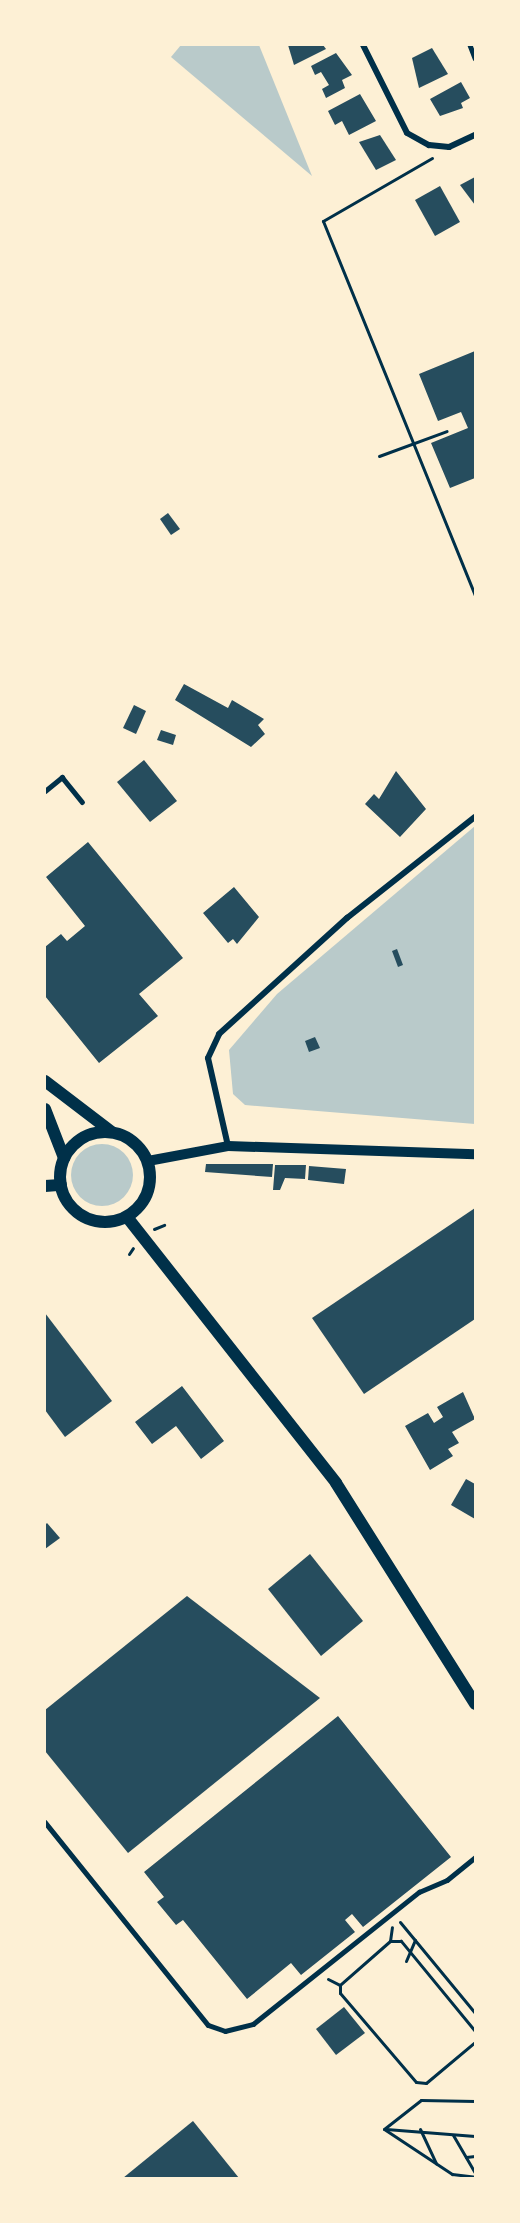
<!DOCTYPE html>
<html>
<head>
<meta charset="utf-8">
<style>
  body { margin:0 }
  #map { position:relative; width:520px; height:2223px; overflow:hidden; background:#fdf0d5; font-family:Rubik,sans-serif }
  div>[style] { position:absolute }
  .green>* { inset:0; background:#b9caca }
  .round { border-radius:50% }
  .building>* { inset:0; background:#264d5e }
  .path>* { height:3px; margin:-1.5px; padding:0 1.5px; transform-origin:1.5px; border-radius:1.5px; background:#003049 }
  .service>* { height:4.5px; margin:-2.25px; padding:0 2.25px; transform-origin:2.25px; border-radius:2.25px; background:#003049 }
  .minor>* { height:6px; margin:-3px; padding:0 3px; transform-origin:3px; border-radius:3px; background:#003049 }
  .tertiary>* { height:10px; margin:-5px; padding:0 5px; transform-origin:5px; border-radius:5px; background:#003049 }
  .secondary>* { height:12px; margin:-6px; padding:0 6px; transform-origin:6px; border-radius:6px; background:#003049 }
  .secondary>.ring { margin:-6px; padding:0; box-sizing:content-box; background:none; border:12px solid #003049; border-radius:50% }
  span { translate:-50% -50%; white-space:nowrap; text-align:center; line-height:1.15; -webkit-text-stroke:5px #fdf0d5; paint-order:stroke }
  .frame { position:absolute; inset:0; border:46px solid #fdf0d5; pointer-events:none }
</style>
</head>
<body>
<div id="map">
  <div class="green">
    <div style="clip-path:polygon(181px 45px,259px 45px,312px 176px,171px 57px)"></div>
    <div style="clip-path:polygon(475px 826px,475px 1124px,245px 1105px,233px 1094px,229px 1050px,277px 994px)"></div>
    <div class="round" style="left:71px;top:1144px;width:62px;height:62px"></div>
  </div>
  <div class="building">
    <div style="clip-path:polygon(288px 45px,323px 45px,326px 49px,294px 65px)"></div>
    <div style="clip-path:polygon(432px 48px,448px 74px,419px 88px,412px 58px)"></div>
    <div style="clip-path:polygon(336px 53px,352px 75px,342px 80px,345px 88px,326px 98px,322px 89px,329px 85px,321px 72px,315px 75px,311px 66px)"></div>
    <div style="clip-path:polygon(461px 82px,470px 98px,461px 103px,463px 108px,440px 116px,430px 99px)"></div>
    <div style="clip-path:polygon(360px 94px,376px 121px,349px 135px,342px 121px,335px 125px,328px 111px)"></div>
    <div style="clip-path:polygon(380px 135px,396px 160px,376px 170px,359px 142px)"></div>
    <div style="clip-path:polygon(475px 177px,475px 205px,460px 185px)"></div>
    <div style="clip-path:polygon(440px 186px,460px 222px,435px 236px,415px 200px)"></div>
    <div style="clip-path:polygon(475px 351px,475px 478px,450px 488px,431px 443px,468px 428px,461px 412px,438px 421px,419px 374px)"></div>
    <div style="clip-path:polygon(168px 513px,180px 529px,171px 535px,160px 519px)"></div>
    <div style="clip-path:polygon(184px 684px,228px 708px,232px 700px,264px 719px,258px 725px,265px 734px,251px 747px,175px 700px)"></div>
    <div style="clip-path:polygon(134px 705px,146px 711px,136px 734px,123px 728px)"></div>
    <div style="clip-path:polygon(161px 730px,176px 735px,173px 745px,157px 740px)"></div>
    <div style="clip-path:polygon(144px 760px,177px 801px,150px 822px,117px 782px)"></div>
    <div style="clip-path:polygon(396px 771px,426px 809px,400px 837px,365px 804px,374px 794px,379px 799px)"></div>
    <div style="clip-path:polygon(88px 842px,183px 958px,139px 994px,158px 1016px,99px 1063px,45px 996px,45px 947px,61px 934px,67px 941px,85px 926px,46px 877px)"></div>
    <div style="clip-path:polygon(234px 887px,259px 917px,237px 944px,233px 939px,228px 943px,203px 913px)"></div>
    <div style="clip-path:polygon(397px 949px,403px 965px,398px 967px,392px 951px)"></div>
    <div style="clip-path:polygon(315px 1037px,320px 1048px,309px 1052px,305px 1041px)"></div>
    <div style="clip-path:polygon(206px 1164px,273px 1164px,272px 1177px,205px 1172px)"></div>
    <div style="clip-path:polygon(275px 1165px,306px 1165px,305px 1179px,285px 1178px,280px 1190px,273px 1190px)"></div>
    <div style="clip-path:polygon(309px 1166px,346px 1169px,344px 1184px,308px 1180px)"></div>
    <div style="clip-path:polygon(475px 1208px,475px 1319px,364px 1394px,312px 1318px)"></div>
    <div style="clip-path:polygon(45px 1313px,112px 1401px,65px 1437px,45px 1410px)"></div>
    <div style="clip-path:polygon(182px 1386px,224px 1441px,201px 1459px,176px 1426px,152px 1444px,135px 1422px)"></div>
    <div style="clip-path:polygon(463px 1392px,475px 1419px,452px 1432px,459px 1443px,448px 1449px,453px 1456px,430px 1470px,405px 1426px,428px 1413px,434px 1423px,443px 1417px,437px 1407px)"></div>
    <div style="clip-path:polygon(466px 1479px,475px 1484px,475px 1519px,451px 1505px)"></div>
    <div style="clip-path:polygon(47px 1523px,60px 1538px,45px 1549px,45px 1525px)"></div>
    <div style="clip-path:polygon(310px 1554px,363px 1621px,321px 1656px,268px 1589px)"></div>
    <div style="clip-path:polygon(187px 1596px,320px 1698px,128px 1853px,45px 1751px,45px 1710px)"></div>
    <div style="clip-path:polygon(338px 1716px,451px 1857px,363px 1927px,352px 1914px,345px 1920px,355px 1932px,301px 1975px,291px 1963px,247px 1999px,183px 1920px,176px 1925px,157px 1902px,164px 1897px,144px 1872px)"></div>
    <div style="clip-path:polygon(344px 2007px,365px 2033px,336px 2055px,316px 2029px)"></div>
    <div style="clip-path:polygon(193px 2121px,239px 2178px,123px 2178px)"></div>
  </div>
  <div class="path">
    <div style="left:432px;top:158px;width:126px;rotate:150deg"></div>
    <div style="left:323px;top:221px;width:404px;rotate:67.9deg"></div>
    <div style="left:379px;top:456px;width:72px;rotate:-20.2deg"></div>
    <div style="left:154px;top:1229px;width:11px;rotate:-22deg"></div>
    <div style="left:129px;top:1254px;width:7px;rotate:-56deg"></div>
    <div style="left:400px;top:1922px;width:118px;rotate:50.5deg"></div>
    <div style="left:390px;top:1941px;width:14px;rotate:-82deg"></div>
    <div style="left:406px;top:1961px;width:23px;rotate:-67deg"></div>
    <div style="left:328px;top:1979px;width:13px;rotate:27deg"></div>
    <div style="left:475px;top:2031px;width:117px;rotate:-129.4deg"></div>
    <div style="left:401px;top:1941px;width:11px;rotate:180deg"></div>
    <div style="left:390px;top:1941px;width:67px;rotate:138.7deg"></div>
    <div style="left:340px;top:1985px;width:8px;rotate:90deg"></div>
    <div style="left:340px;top:1993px;width:117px;rotate:49.5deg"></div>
    <div style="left:416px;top:2082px;width:10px;rotate:6deg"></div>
    <div style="left:426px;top:2083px;width:64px;rotate:-39.9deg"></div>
    <div style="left:384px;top:2129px;width:82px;rotate:33.5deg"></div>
    <div style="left:452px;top:2174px;width:23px;rotate:7deg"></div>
    <div style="left:384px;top:2129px;width:47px;rotate:-38.1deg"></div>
    <div style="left:421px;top:2100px;width:54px;rotate:1.1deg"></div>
    <div style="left:386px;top:2129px;width:89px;rotate:4.5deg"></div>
    <div style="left:420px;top:2129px;width:38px;rotate:65deg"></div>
    <div style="left:453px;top:2135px;width:44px;rotate:59.9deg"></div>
    <div style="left:466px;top:2157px;width:9px;rotate:-6deg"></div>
  </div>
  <div class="service">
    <div style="left:470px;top:45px;width:14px;rotate:69deg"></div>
    <div style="left:45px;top:791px;width:22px;rotate:-39deg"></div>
    <div style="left:62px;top:777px;width:32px;rotate:51deg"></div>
    <div style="left:45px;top:1822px;width:260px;rotate:51.2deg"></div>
    <div style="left:208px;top:2025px;width:18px;rotate:19deg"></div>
    <div style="left:225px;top:2031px;width:29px;rotate:-14deg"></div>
    <div style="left:253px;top:2024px;width:212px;rotate:-38.5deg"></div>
    <div style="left:419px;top:1892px;width:30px;rotate:-23deg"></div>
    <div style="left:447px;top:1880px;width:36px;rotate:-39deg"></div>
  </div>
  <div class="minor">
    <div style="left:363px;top:45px;width:98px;rotate:63.4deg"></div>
    <div style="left:407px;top:133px;width:25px;rotate:29deg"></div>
    <div style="left:429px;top:145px;width:20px;rotate:6deg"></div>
    <div style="left:449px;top:147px;width:29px;rotate:-25deg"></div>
    <div style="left:228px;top:1146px;width:90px;rotate:-102.8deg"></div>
    <div style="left:208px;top:1058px;width:26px;rotate:-65deg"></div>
    <div style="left:219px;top:1034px;width:173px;rotate:-42.2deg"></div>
    <div style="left:347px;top:918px;width:163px;rotate:-38.3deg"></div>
  </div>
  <div class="tertiary">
    <div style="left:148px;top:1161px;width:81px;rotate:-10.6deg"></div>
    <div style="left:228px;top:1146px;width:247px;rotate:1.9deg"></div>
  </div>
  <div class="secondary">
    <div style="left:45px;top:1081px;width:84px;rotate:37.3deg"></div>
    <div style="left:45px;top:1109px;width:53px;rotate:68.8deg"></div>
    <div class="ring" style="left:60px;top:1132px;width:78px;height:78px"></div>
    <div style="left:45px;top:1186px;width:16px;rotate:-4deg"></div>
    <div style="left:127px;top:1217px;width:338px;rotate:51.8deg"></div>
    <div style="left:336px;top:1483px;width:261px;rotate:57.8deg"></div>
  </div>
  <div class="frame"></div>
</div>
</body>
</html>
